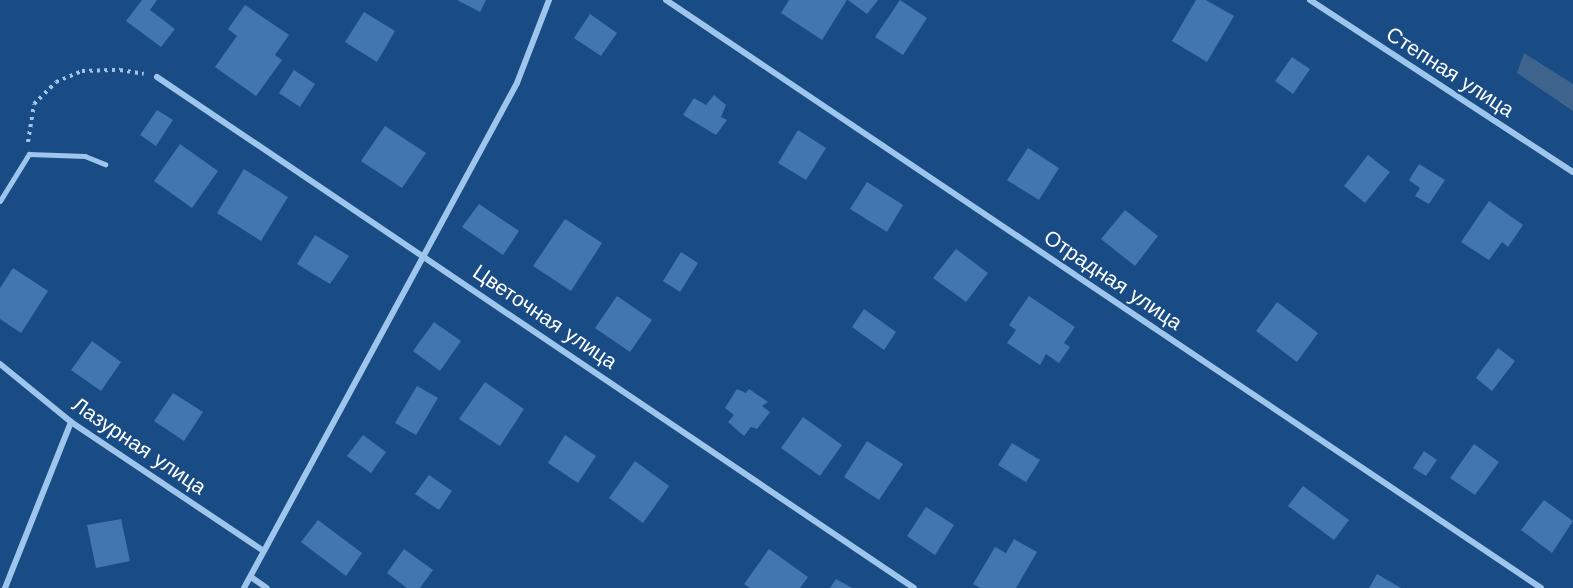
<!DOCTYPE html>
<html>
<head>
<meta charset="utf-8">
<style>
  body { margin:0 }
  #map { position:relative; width:1573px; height:588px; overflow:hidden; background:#194c85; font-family:"Work Sans",sans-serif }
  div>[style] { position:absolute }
  .water>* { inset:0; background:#3e648e }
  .building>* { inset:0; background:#4176ae }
  .path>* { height:4px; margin-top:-2px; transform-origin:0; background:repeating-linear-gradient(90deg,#9ec5ec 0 3px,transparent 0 7.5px) }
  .lane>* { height:4.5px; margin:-2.25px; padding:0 2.25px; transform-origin:2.25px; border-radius:2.25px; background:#9ec5ec }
  .street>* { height:6px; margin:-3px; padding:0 3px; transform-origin:3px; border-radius:3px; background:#9ec5ec }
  span { translate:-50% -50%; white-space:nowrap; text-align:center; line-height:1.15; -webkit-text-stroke:5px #194c85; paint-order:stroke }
  .street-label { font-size:21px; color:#fff }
</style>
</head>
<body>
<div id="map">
  <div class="water">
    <div style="clip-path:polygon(1524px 53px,1573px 84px,1573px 111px,1517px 73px)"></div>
  </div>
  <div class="building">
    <div style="clip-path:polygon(142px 0,157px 0,150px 10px,175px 29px,161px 47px,126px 21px)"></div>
    <div style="clip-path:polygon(457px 0,486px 0,480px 12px)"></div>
    <div style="clip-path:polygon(789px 0,847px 0,822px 40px,781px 13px)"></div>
    <div style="clip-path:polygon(848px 0,878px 0,867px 14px)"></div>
    <div style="clip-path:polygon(900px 0,927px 18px,903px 55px,875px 37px)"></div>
    <div style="clip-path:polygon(1196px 0,1206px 0,1234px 16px,1207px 62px,1172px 41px)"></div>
    <div style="clip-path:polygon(245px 5px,289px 35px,275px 55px,282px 60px,256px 96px,215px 67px,237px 36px,228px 29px)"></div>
    <div style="clip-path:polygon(364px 12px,395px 31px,377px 62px,345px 42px)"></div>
    <div style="clip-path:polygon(590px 14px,617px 33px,601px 56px,574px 38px)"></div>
    <div style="clip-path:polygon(1292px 57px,1310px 69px,1293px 94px,1275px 81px)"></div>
    <div style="clip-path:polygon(294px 70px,315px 84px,300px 107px,279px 93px)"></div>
    <div style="clip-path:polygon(714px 95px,726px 105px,721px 117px,727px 120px,716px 135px,683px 115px,694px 98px,706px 105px)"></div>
    <div style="clip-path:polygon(157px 110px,173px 120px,156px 146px,140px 135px)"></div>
    <div style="clip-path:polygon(385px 126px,426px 153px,402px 188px,361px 161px)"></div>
    <div style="clip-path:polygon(798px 130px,826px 148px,806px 180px,778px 163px)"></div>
    <div style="clip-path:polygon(180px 144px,218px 171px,192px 208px,154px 181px)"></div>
    <div style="clip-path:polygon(1028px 148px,1059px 168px,1039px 200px,1007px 180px)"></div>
    <div style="clip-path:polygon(1368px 155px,1390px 172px,1365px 203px,1344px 186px)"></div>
    <div style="clip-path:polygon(1419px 164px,1445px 180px,1429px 204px,1415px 196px,1420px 188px,1409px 180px)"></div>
    <div style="clip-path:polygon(244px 169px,288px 197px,261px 241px,217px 213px)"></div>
    <div style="clip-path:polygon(867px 182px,903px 205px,887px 232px,850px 209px)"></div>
    <div style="clip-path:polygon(1489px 201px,1523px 225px,1508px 247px,1502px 242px,1489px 260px,1461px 242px)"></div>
    <div style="clip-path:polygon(479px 204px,519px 231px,503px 255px,462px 227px)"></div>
    <div style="clip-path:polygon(1125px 210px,1158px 236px,1135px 266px,1101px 239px)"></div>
    <div style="clip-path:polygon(565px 219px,602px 243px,571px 291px,533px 266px)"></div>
    <div style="clip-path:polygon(315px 235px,349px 256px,330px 284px,297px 264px)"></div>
    <div style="clip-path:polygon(956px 249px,988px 273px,966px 302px,933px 278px)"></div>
    <div style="clip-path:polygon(681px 252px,698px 263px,680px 292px,663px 281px)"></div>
    <div style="clip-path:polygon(13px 268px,48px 291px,21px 333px,0 319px,0 288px)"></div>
    <div style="clip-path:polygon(617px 296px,652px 320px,630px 352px,595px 328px)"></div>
    <div style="clip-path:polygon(1029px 296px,1075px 327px,1064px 343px,1070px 347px,1059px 363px,1046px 354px,1040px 365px,1007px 343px,1016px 330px,1009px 325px)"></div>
    <div style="clip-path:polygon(1277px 302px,1318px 333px,1297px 362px,1256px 331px)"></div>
    <div style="clip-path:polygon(864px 309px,896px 332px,884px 350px,852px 327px)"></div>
    <div style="clip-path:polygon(434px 322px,461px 341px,440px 371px,413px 351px)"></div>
    <div style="clip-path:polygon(92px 341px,121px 362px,101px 391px,71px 370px)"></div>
    <div style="clip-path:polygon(1498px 348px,1515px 361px,1492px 391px,1476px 378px)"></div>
    <div style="clip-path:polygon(485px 382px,524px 409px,500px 446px,459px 419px)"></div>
    <div style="clip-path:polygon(417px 386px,438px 398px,416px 435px,395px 423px)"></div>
    <div style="clip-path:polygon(737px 389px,746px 393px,749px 389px,768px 402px,762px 406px,770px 412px,757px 429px,751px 427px,744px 436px,728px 422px,734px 415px,725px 408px)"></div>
    <div style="clip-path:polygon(173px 393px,203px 412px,184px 441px,154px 421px)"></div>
    <div style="clip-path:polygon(803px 417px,842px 445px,820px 476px,781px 448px)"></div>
    <div style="clip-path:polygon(363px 435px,386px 452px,371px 473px,347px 456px)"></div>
    <div style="clip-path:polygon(565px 435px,596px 456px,578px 483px,548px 463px)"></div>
    <div style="clip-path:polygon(867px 441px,903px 464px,879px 500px,844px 477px)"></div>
    <div style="clip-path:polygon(1012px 443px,1040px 460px,1026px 482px,998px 465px)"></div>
    <div style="clip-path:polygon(1474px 444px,1499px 462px,1475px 495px,1450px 478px)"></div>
    <div style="clip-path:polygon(1424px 451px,1437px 460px,1426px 476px,1413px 468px)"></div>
    <div style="clip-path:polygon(635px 461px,669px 486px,643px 523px,609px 498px)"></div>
    <div style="clip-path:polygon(429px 475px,452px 491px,439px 510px,415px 494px)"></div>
    <div style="clip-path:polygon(1303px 486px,1349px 520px,1334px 540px,1288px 506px)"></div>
    <div style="clip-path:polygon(1544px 500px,1573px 521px,1552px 553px,1521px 530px)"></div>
    <div style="clip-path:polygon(926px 507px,954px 525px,935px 555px,907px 536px)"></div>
    <div style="clip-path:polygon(121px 519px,130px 561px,96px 568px,87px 525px)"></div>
    <div style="clip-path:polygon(318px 520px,362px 553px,346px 576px,301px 542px)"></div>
    <div style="clip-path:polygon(1014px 539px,1037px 552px,1016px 588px,980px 588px,973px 584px,995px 547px,1006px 553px)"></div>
    <div style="clip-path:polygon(404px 549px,433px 570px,420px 588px,407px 588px,387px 573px)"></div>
    <div style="clip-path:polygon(769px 549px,808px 577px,800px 588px,750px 588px,744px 584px)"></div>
    <div style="clip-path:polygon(1377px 574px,1401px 588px,1369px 588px)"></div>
    <div style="clip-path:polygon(836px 579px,852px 588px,830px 588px)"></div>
  </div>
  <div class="path">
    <div style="left:28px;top:142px;width:38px;rotate:-81deg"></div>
    <div style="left:34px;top:104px;width:31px;rotate:-45deg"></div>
    <div style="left:56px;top:82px;width:28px;rotate:-23deg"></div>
    <div style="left:82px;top:71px;width:38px;rotate:-2deg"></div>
    <div style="left:120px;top:70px;width:24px;rotate:9deg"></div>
  </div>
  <div class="lane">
    <div style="left:0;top:201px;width:55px;rotate:-58.3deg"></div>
    <div style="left:29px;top:154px;width:56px;rotate:2deg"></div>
    <div style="left:85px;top:156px;width:22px;rotate:22deg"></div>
  </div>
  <div class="street">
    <div style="left:666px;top:0;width:1054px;rotate:33.9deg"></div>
    <div style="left:1310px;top:0;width:314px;rotate:33.2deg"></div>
    <div style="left:157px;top:77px;width:913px;rotate:34.02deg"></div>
    <div style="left:0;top:364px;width:92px;rotate:39.2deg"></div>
    <div style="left:71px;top:422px;width:230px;rotate:33.8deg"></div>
    <div style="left:251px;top:577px;width:19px;rotate:35deg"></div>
    <div style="left:5px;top:588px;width:179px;rotate:-68.3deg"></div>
    <div style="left:244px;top:588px;width:574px;rotate:-61.6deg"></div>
    <div style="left:517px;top:83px;width:89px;rotate:-68.9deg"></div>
  </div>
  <div class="street-label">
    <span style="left:1450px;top:72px;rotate:33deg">Степная улица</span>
    <span style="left:1113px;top:280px;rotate:34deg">Отрадная улица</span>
    <span style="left:545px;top:317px;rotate:34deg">Цветочная улица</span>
    <span style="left:139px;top:446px;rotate:34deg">Лазурная улица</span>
  </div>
</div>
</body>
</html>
